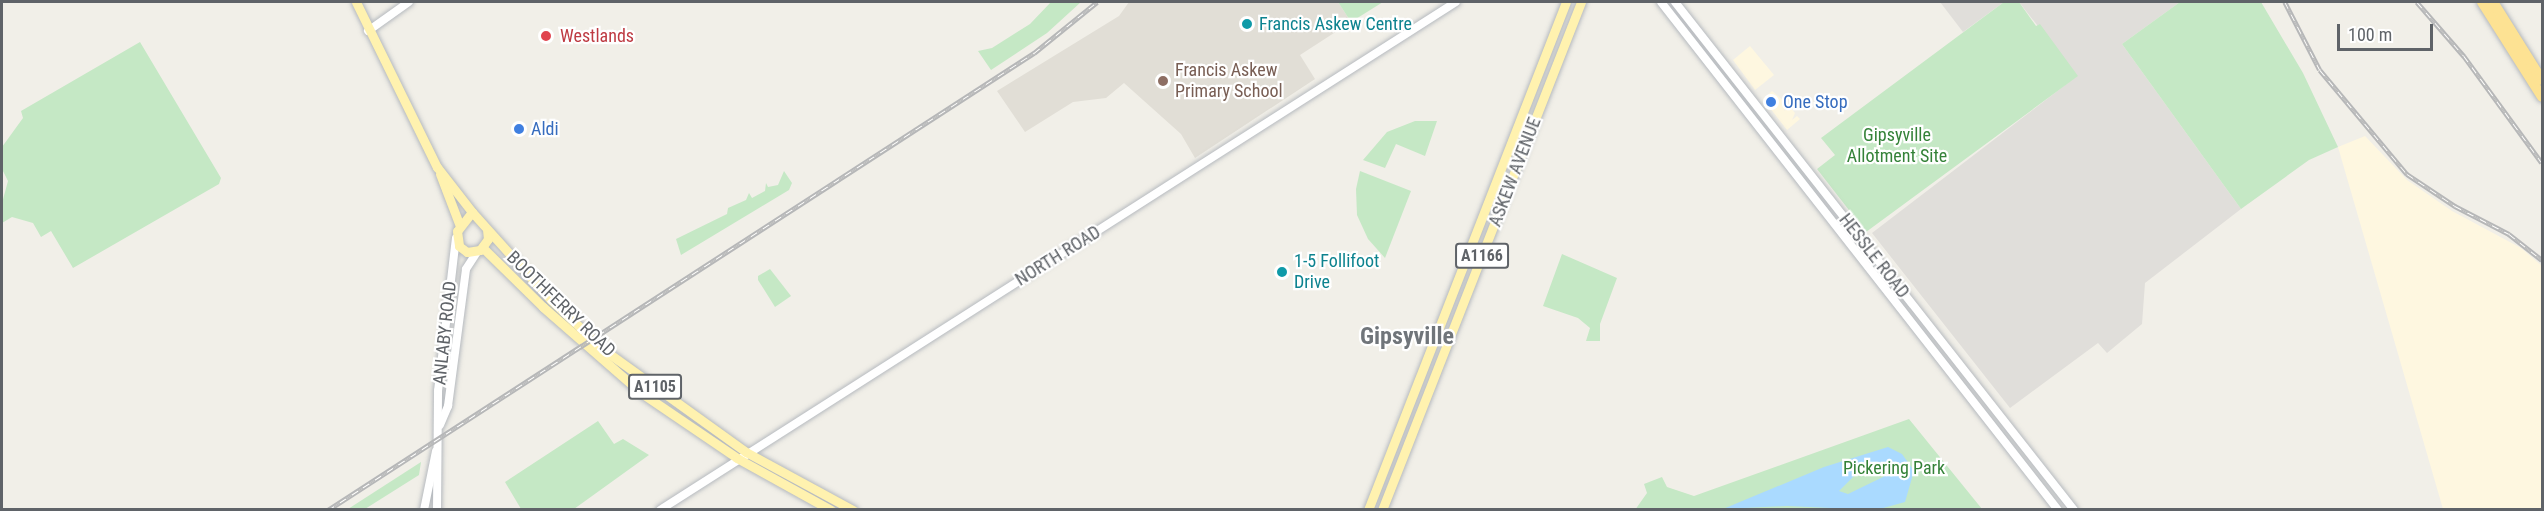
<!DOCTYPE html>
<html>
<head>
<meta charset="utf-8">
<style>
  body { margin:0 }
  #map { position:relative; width:2544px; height:511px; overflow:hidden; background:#f1efe8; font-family:"Roboto Condensed",sans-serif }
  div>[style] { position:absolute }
  .commercial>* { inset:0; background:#fef7e0 }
  .industrial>* { inset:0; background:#e0deda }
  .education>* { inset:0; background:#e1ded6 }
  .green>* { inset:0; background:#c5e8c5 }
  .water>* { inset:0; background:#aadaff }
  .roads { filter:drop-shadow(0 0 2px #b6babf) drop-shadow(0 0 2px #b6babf) }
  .secondary>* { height:8px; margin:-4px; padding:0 4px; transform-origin:4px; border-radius:4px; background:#fff }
  .primary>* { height:9px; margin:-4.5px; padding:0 4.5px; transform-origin:4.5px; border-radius:4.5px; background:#fff2af }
  .highway>* { height:10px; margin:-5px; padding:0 5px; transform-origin:5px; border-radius:5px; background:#fde293 }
  .rail>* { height:4.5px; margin-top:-2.25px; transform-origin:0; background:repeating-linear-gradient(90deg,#fff 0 7px,#b6b7b8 0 14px); box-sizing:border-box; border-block:2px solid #b6b7b8 }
  .dots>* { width:16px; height:16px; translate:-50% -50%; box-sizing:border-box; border:3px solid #fff; border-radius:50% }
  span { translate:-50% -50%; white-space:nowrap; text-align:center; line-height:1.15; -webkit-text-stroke:4.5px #fff; paint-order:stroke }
  .shield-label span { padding:2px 4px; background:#fff; border:2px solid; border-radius:4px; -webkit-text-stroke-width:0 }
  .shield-label { font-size:16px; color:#5f6368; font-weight:700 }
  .culture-label { font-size:18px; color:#0d838f }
  .left { translate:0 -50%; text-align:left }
  .health-label { font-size:18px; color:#be3a42 }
  .education-label { font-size:18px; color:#785e54 }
  .shop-label { font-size:18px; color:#366cbe }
  .park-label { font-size:18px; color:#348238 }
  .street-label { font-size:18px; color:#5f6368 }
  .district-label { font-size:24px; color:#70757a; font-weight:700 }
  .frame { position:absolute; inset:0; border:3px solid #5f6368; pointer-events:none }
  .scale { position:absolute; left:2337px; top:24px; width:96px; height:27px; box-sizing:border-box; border:3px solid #5f6368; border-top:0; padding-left:8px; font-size:18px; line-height:21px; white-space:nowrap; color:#5f6368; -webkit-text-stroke:4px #fff; paint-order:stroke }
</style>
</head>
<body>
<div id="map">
  <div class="commercial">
    <div style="clip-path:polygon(1750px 46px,1774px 75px,1755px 90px,1733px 60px)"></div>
    <div style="clip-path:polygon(1772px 91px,1788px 104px,1784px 111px,1790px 107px,1795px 113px,1792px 120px,1797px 116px,1800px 119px,1787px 130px,1763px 99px)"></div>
    <div style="clip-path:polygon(2365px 136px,2407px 180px,2452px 211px,2521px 248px,2542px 266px,2542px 509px,2443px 509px,2338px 147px)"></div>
  </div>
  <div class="industrial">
    <div style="clip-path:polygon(1940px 2px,2004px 2px,1963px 32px)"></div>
    <div style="clip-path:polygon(2019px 2px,2180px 2px,2122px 44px,2241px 209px,2145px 283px,2142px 324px,2107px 353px,2098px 343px,2010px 408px,1872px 233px,2077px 76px)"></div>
  </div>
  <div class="education">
    <div style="clip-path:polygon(1129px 2px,1338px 2px,1351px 22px,1300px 55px,1315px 79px,1195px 158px,1181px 134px,1124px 83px,1106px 98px,1073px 102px,1025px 132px,997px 91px,1119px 16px)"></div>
  </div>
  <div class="green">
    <div style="clip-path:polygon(1051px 2px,1081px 2px,1047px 33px,991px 70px,978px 51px,992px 48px,1030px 24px)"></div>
    <div style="clip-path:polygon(1338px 2px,1383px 2px,1351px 22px)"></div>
    <div style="clip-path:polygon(2004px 2px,2019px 2px,2036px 26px,2040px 24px,2078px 76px,1866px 232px,1817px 169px,1835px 155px,1821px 138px)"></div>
    <div style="clip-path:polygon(2180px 2px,2261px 2px,2303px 73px,2338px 147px,2309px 160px,2241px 209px,2122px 44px)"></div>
    <div style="clip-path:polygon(140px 42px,221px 178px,219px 184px,73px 268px,51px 231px,41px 237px,33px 223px,12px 217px,2px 223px,2px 203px,8px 181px,2px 169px,2px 147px,23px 118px,21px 111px)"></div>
    <div style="clip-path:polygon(1415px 121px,1437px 121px,1425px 156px,1396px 144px,1385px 168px,1363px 160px,1387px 132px)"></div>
    <div style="clip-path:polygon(784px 171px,792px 183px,789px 190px,681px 255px,676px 239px,727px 214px,728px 208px,746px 200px,749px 193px,752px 198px,765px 191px,766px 183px,768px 187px,778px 185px)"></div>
    <div style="clip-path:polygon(1360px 171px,1411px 191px,1385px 258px,1368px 239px,1357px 215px,1356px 189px)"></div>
    <div style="clip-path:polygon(1562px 254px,1617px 278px,1600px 324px,1600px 341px,1586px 341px,1590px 328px,1578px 318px,1543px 306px)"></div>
    <div style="clip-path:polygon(770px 269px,791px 296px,775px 307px,758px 280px,758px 276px)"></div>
    <div style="clip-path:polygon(1909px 419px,1982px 509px,1635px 510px,1647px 493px,1644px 484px,1662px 477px,1667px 487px,1694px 496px)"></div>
    <div style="clip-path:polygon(598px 421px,614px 444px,623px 439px,649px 455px,574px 509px,521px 509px,505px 482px)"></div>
    <div style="clip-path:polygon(421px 462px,419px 475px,365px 509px,348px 509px)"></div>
  </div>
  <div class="water">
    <div style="clip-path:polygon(evenodd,1888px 447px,1902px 454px,1914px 471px,1905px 502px,1876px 510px,1787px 506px,1723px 509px,1824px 467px,1888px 447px,1880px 469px,1886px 474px,1883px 477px,1848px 494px,1839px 491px,1854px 476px,1880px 469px)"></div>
  </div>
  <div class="roads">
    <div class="secondary">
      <div style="left:1661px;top:2px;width:645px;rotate:51.99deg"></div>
      <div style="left:1675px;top:2px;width:646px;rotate:51.85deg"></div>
      <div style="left:368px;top:31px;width:50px;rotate:-35.3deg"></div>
      <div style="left:440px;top:425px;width:21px;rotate:-67deg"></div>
      <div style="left:448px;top:406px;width:138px;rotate:-82.5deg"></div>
      <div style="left:466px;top:269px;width:20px;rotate:-57deg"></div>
      <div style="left:424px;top:510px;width:60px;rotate:-78.5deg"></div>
      <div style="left:437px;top:510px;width:119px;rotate:-89.5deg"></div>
      <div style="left:438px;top:391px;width:154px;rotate:-83.3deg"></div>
      <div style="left:660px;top:510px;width:944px;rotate:-32.55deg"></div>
    </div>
    <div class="primary">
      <div style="left:356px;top:2px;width:184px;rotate:63.9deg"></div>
      <div style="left:437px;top:167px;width:57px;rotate:52.1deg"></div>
      <div style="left:472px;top:212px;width:118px;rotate:48.1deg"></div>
      <div style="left:551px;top:300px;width:73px;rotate:43.3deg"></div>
      <div style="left:604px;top:350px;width:175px;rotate:35.7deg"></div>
      <div style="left:746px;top:452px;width:122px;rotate:28.5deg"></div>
      <div style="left:440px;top:174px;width:56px;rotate:69deg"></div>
      <div style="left:472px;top:212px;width:24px;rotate:128deg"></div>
      <div style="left:457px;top:231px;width:15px;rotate:82deg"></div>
      <div style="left:459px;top:246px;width:10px;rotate:37deg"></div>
      <div style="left:467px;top:252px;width:13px;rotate:-9deg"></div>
      <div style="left:480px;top:250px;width:14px;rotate:-54deg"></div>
      <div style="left:488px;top:239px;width:9px;rotate:-96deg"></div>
      <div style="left:483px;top:248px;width:84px;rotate:44.5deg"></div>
      <div style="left:543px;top:307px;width:129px;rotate:41.2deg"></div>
      <div style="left:640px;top:392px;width:117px;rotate:34.2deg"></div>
      <div style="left:737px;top:458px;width:107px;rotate:29deg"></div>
      <div style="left:1368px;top:510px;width:545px;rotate:-68.71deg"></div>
      <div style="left:1382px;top:510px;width:546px;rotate:-68.61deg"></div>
    </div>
    <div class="highway">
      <div style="left:2482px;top:2px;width:112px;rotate:57.7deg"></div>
      <div style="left:2493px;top:2px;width:92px;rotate:57.9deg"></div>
    </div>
  </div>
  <div class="rail">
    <div style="left:2285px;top:2px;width:76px;rotate:62.8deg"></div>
    <div style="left:2320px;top:70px;width:136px;rotate:50.1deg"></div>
    <div style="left:2407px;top:174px;width:58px;rotate:33.7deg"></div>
    <div style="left:2455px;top:206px;width:61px;rotate:27.4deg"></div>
    <div style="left:2509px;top:234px;width:42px;rotate:38.2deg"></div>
    <div style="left:2417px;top:2px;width:72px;rotate:49deg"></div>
    <div style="left:2464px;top:56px;width:132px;rotate:53.9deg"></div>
    <div style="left:328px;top:510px;width:841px;rotate:-32.92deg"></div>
    <div style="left:1034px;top:53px;width:81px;rotate:-39deg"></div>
  </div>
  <div class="dots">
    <div style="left:1247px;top:24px;background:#0f9aa8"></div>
    <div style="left:546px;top:36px;background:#e0444e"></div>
    <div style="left:1163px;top:81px;background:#8d6e63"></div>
    <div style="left:1771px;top:102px;background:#3f7fe0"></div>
    <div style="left:519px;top:129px;background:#3f7fe0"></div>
    <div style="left:1282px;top:272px;background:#0f9aa8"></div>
  </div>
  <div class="shield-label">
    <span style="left:1482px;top:256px">A1166</span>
    <span style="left:655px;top:387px">A1105</span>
  </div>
  <div class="culture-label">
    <span class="left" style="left:1259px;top:24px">Francis Askew Centre</span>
    <span class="left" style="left:1294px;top:272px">1-5 Follifoot<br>Drive</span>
  </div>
  <div class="health-label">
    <span class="left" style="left:560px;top:36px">Westlands</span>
  </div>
  <div class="education-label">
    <span class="left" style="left:1175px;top:81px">Francis Askew<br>Primary School</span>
  </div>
  <div class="shop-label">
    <span class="left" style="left:1783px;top:102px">One Stop</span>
    <span class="left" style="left:531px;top:129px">Aldi</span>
  </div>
  <div class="park-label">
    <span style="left:1897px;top:146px">Gipsyville<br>Allotment Site</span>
    <span style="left:1894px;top:468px">Pickering Park</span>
  </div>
  <div class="street-label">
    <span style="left:1515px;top:172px;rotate:-69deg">ASKEW AVENUE</span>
    <span style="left:1058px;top:256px;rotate:-32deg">NORTH ROAD</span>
    <span style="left:1874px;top:256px;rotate:52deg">HESSLE ROAD</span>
    <span style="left:561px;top:304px;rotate:44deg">BOOTHFERRY ROAD</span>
    <span style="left:445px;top:333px;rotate:-84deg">ANLABY ROAD</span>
  </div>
  <div class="district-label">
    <span style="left:1407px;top:337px">Gipsyville</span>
  </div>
  <div class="frame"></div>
  <div class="scale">100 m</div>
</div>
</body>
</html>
